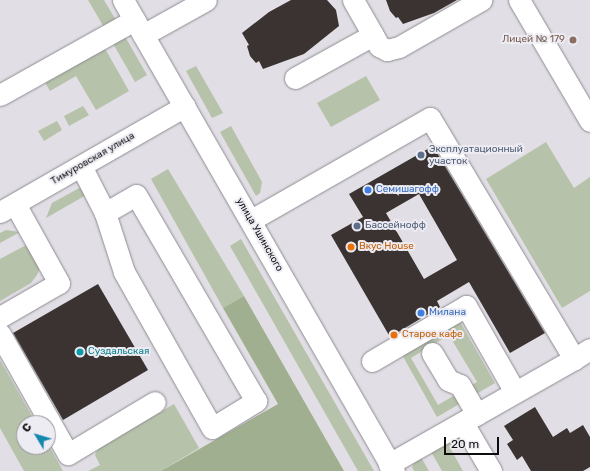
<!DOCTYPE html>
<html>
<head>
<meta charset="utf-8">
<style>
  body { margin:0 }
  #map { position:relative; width:590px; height:471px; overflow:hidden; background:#e1dee5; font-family:Rubik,sans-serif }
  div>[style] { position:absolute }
  .green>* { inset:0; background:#b6c2a9 }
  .forest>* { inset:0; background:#a0af8f }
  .building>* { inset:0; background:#3a3332 }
  .roads { filter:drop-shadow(0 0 1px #8e8c92) drop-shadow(0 0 1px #8e8c92) }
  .minor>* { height:21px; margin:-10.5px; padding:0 10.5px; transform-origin:10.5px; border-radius:10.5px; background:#fff }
  .dots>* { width:11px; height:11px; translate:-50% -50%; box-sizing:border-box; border:2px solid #eeecf3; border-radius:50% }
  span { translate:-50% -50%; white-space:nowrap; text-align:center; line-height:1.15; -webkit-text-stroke:4px #eeecf3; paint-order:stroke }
  .education-label { font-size:10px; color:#785e54 }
  .right { translate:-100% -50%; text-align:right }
  .service-label { font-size:10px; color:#4e5e75 }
  .left { translate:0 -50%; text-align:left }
  .street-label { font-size:10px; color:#0d0c0e }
  .shop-label { font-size:10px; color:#366cbe }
  .food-label { font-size:10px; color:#c56008 }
  .culture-label { font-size:10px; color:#0d838f }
  .north { position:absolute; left:16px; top:415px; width:40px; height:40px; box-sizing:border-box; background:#eeecf3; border:1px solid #949297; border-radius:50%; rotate:308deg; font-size:11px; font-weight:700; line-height:16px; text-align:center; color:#0d0c0e }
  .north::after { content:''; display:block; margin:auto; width:14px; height:18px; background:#1487ac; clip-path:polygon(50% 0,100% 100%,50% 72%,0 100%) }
  .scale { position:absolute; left:444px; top:437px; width:55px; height:18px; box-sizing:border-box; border:2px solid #0d0c0e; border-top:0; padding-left:5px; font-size:12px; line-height:14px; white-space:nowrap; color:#0d0c0e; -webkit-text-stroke:3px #eeecf3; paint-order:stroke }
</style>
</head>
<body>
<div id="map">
  <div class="green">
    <div style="clip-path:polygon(88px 0,104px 0,117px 22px,105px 29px)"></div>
    <div style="clip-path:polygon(123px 33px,147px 75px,135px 82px,111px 40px)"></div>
    <div style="clip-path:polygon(103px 45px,129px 91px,96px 110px,76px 76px,50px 91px,43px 79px)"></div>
    <div style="clip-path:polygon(196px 66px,223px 113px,212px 118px,186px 71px)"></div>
    <div style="clip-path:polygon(366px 76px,380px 100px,331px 127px,317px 103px)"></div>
    <div style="clip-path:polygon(83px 106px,89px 115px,69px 126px,64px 116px)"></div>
    <div style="clip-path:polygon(57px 121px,62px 130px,44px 141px,38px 131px)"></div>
    <div style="clip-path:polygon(231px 126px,262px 182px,260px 193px,256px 196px,220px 132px)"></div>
    <div style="clip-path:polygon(546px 142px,574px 188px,590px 177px,590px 291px,562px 308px,486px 179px)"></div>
    <div style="clip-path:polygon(168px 169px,244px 296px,223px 308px,151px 179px)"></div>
    <div style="clip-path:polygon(83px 186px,88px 194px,46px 218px,52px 203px)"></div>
    <div style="clip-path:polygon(6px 230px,20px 232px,0 243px,0 233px)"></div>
    <div style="clip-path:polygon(241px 239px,374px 471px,358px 471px,230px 246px)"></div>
    <div style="clip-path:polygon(30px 243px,40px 268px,37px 275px,31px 283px,0 301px,0 259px)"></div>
    <div style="clip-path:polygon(evenodd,459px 320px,495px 383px,437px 417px,401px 353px,459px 320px,449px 335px,477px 382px,438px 405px,411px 358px,449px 335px)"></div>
    <div style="clip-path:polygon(0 360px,36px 423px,24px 423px,24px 447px,48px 447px,48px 444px,63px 471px,24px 471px,0 428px)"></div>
    <div style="clip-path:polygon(174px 404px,199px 448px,161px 471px,88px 471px,100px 465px,95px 455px,98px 449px)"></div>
    <div style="clip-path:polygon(451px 435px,464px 436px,449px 446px,463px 471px,442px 471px,429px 448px)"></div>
    <div style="clip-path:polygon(419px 454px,429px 471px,414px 471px,412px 467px)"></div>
  </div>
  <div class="forest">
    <div style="clip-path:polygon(244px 296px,344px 471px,161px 471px,278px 404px,223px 308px)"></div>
  </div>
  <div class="building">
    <div style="clip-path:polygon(291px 0,327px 0,336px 10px,339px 26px,304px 54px,263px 69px,259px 61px,256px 63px,250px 56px,247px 46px,249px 45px,242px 33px,269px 12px)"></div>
    <div style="clip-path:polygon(386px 0,457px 0,434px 13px,403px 24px,398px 17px,396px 18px,390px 11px)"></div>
    <div style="clip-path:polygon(evenodd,433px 146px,545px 333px,510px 353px,469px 282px,437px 301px,440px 307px,390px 337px,331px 235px,363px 217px,349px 194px,433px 146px,419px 194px,457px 260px,424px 279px,386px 213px,419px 194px)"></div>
    <div style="clip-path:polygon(98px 284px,148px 370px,63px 420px,13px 333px)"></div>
    <div style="clip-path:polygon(535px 407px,553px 437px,567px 428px,570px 433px,583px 425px,590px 437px,590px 467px,583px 471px,531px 471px,522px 456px,517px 460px,507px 444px,513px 440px,504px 426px)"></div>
  </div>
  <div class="roads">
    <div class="minor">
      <div style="left:123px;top:0;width:543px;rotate:60.09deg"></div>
      <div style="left:353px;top:0;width:40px;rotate:60.3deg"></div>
      <div style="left:519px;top:0;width:140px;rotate:59.6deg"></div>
      <div style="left:143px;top:35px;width:72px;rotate:-29.1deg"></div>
      <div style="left:295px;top:78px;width:89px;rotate:-28.9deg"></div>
      <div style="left:373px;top:35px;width:13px;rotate:61deg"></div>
      <div style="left:379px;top:46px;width:9px;rotate:27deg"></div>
      <div style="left:387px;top:50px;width:12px;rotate:-14deg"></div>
      <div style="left:399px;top:47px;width:95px;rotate:-29.8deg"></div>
      <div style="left:0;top:95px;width:154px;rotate:-29.2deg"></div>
      <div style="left:81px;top:166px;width:53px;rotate:62.9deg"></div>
      <div style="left:105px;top:213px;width:62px;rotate:72.1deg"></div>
      <div style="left:124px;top:272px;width:179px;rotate:60.6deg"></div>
      <div style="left:212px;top:428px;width:52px;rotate:-31.5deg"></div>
      <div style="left:256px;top:401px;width:238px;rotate:-120.2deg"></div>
      <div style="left:136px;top:195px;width:36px;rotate:150deg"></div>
      <div style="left:0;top:212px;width:213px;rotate:-29.8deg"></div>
      <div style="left:251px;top:220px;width:206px;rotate:-29.7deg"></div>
      <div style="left:430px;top:118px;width:281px;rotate:59.1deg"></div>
      <div style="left:574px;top:359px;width:213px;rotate:150.4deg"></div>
      <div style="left:0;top:317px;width:68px;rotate:-30deg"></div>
      <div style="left:59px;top:283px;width:90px;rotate:-119.1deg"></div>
      <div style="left:0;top:334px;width:138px;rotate:60.5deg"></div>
      <div style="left:68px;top:454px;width:101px;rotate:-30.9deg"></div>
      <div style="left:432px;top:353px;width:31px;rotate:59deg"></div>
      <div style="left:448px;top:380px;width:13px;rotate:23deg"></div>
      <div style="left:460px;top:385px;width:34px;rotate:60deg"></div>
      <div style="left:574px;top:359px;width:19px;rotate:-32deg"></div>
      <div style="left:372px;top:361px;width:109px;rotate:-30.3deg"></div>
      <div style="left:466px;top:306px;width:99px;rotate:60.3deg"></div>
      <div style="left:463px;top:423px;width:56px;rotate:59.7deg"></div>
    </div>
  </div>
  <div class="dots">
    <div style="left:573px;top:40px;background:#8d6e63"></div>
    <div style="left:421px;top:155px;background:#5c6f8a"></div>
    <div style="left:368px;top:190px;background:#3f7fe0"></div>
    <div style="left:357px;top:226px;background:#5c6f8a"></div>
    <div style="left:351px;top:247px;background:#e8710a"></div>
    <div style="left:421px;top:313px;background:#3f7fe0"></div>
    <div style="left:394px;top:335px;background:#e8710a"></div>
    <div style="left:80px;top:352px;background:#0f9aa8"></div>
  </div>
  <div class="education-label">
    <span class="right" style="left:565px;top:40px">Лицей № 179</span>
  </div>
  <div class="service-label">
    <span class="left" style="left:429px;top:155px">Эксплуатационный<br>участок</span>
    <span class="left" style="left:365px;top:226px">Бассейнофф</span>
  </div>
  <div class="street-label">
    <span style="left:93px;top:159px;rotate:-30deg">Тимуровская улица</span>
    <span style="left:259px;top:235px;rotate:60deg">улица Ушинского</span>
  </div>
  <div class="shop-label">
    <span class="left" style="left:376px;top:190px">Семишагофф</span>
    <span class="left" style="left:429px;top:313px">Милана</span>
  </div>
  <div class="food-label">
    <span class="left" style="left:359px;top:247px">Вкус House</span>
    <span class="left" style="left:402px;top:335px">Старое кафе</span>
  </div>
  <div class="culture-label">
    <span class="left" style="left:88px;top:352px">Суздальская</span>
  </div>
  <div class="north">С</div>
  <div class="scale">20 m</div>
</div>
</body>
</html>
